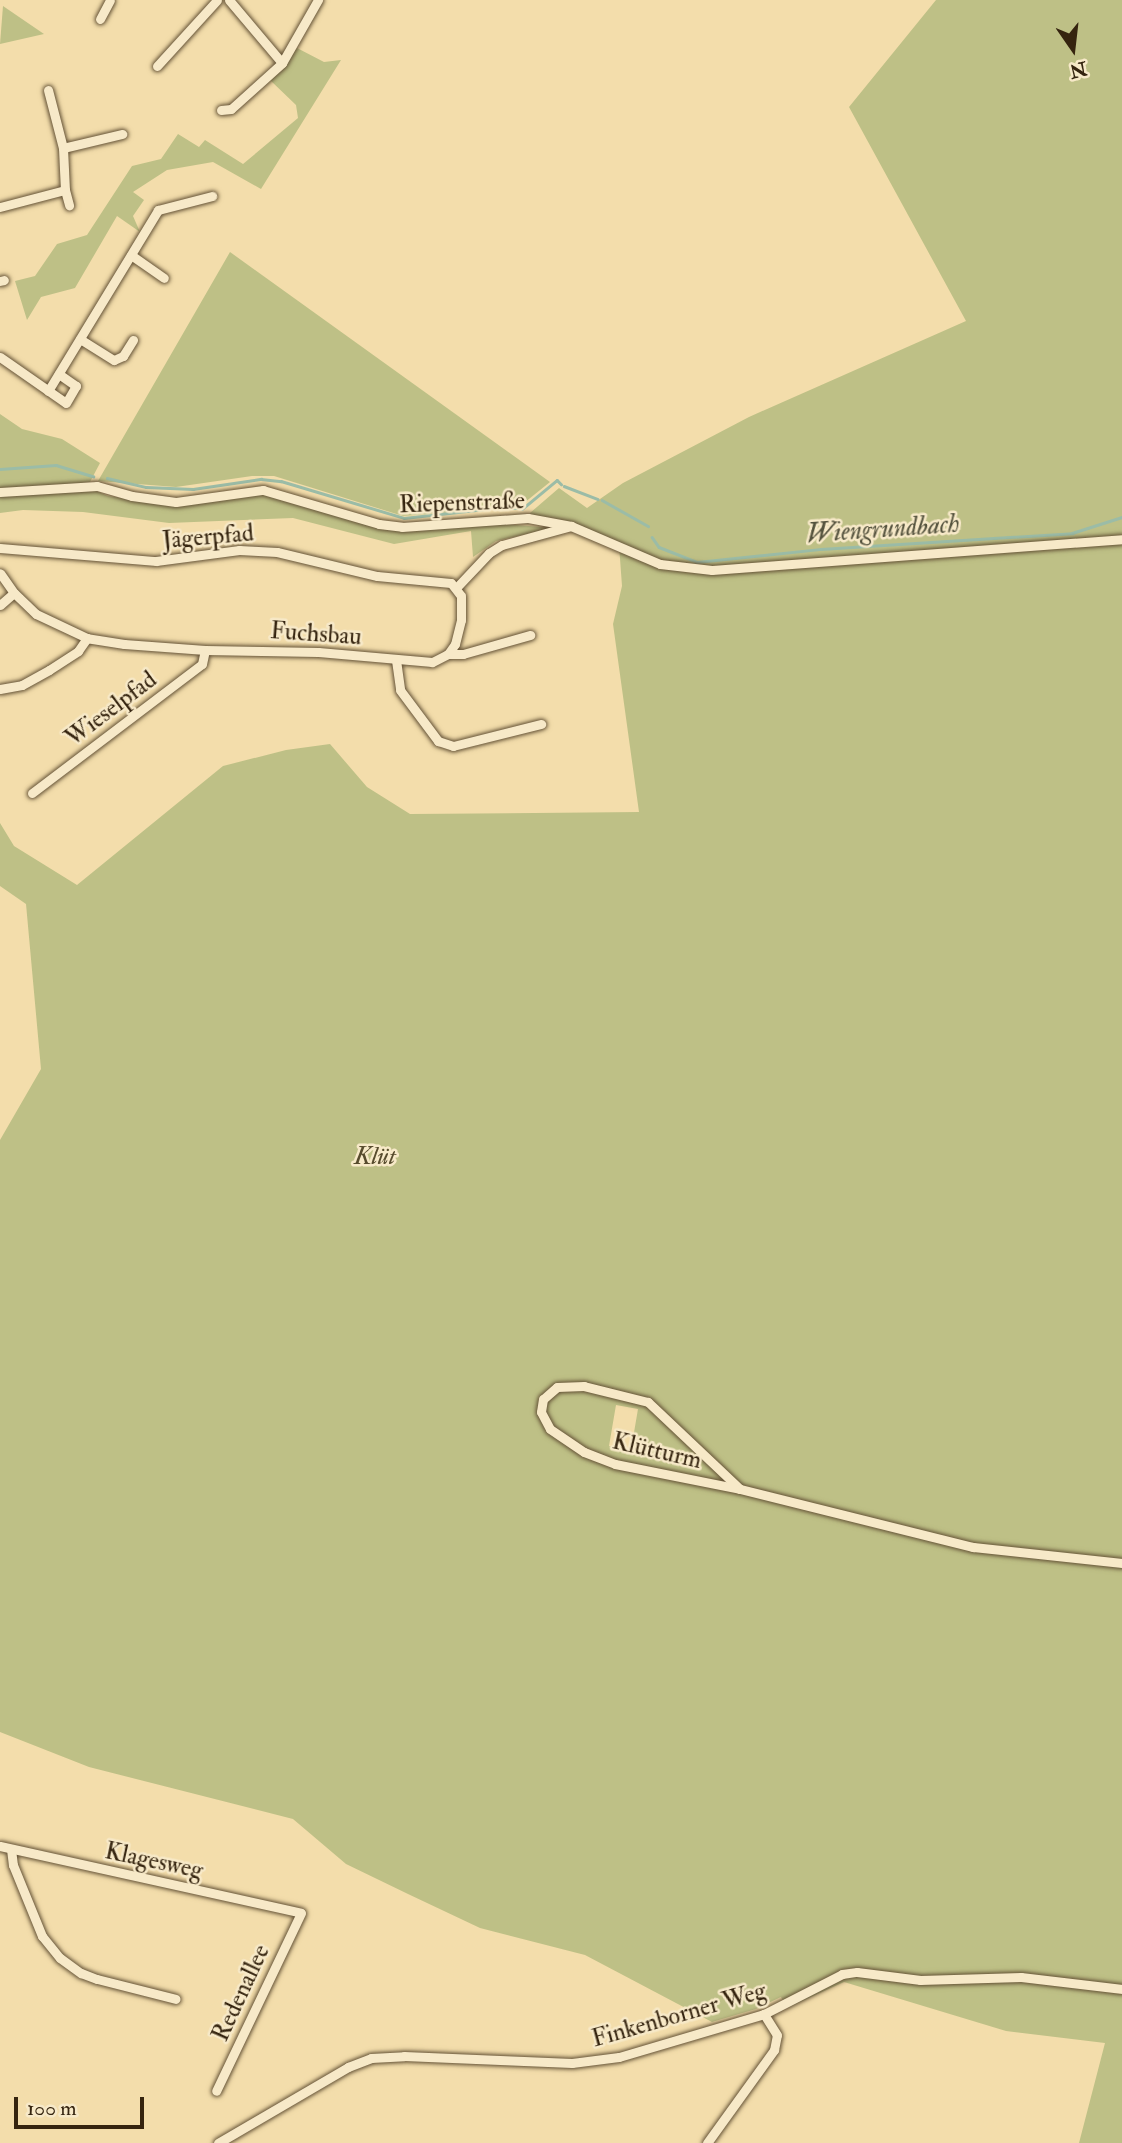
<!DOCTYPE html>
<html>
<head>
<meta charset="utf-8">
<style>
  body { margin:0 }
  #map { position:relative; width:1122px; height:2143px; overflow:hidden; background:#f3ddab; font-family:"IM FELL Double Pica",serif }
  div>[style] { position:absolute }
  .green>* { inset:0; background:#bec086 }
  .stream>* { height:2.5px; margin:-1.25px; padding:0 1.25px; transform-origin:1.25px; border-radius:1.25px; background:#9bbca7 }
  .roads { filter:drop-shadow(0 0 2px #645236) drop-shadow(0 0 2px #645236) }
  .street>* { height:9px; margin:-4.5px; padding:0 4.5px; transform-origin:4.5px; border-radius:4.5px; background:#f7e9c8 }
  span { translate:-50% -50%; white-space:nowrap; text-align:center; line-height:1.15; -webkit-text-stroke:5px #f7e9c8; paint-order:stroke }
  .street-label { font-size:24px; color:#35240f }
  .park-label { font-size:24px; color:#574b2d; font-style:italic }
  .water-label { font-size:26px; color:#54523d; font-style:italic }
  .north { position:absolute; left:1038px; top:14px; width:70px; height:70px; -webkit-text-stroke:5px #f7e9c8; paint-order:stroke; rotate:166deg; font-size:19px; font-weight:700; line-height:28px; text-align:center; color:#35240f }
  .north::after { content:''; display:block; margin:auto; width:24px; height:32px; background:#35240f; clip-path:polygon(50% 0,100% 100%,50% 72%,0 100%) }
  .scale { position:absolute; left:14px; top:2097px; width:130px; height:32px; box-sizing:border-box; border:4px solid #35240f; border-top:0; padding-left:9px; font-size:21px; line-height:24px; white-space:nowrap; color:#35240f; -webkit-text-stroke:5px #f7e9c8; paint-order:stroke }
</style>
</head>
<body>
<div id="map">
  <div class="green">
    <div style="clip-path:polygon(evenodd,936px 0,1122px 0,1122px 2143px,1079px 2143px,1105px 2043px,1006px 2031px,844px 1982px,787px 2008px,781px 1997px,756px 2009px,712px 2022px,585px 1955px,480px 1928px,408px 1894px,346px 1864px,293px 1819px,89px 1767px,0 1732px,0 1140px,41px 1069px,26px 904px,0 886px,0 823px,14px 846px,77px 885px,223px 766px,286px 750px,330px 744px,367px 787px,410px 814px,639px 812px,613px 624px,622px 586px,619px 545px,571px 526px,528px 518px,530px 513px,559px 488px,587px 508px,623px 483px,749px 417px,966px 321px,849px 107px,936px 0,616px 1405px,638px 1409px,631px 1450px,609px 1446px,616px 1405px)"></div>
    <div style="clip-path:polygon(3px 6px,44px 34px,0 44px)"></div>
    <div style="clip-path:polygon(297px 48px,324px 62px,341px 60px,261px 189px,213px 162px,167px 170px,133px 192px,144px 200px,133px 216px,140px 232px,117px 216px,75px 288px,41px 297px,27px 320px,15px 281px,35px 276px,57px 244px,87px 235px,132px 166px,161px 159px,178px 134px,199px 147px,205px 140px,243px 164px,298px 118px,296px 105px,270px 80px)"></div>
    <div style="clip-path:polygon(230px 252px,550px 482px,519px 507px,403px 516px,274px 476px,252px 476px,176px 487px,98px 481px)"></div>
    <div style="clip-path:polygon(0 414px,22px 429px,62px 439px,100px 463px,90px 482px,0 492px)"></div>
    <div style="clip-path:polygon(94px 490px,108px 496px,178px 506px,258px 493px,277px 495px,378px 528px,400px 531px,493px 523px,552px 528px,496px 541px,473px 557px,471px 531px,394px 544px,293px 518px,169px 523px,83px 512px,23px 510px,0 513px,0 496px)"></div>
  </div>
  <div class="stream">
    <div style="left:0;top:469px;width:56px;rotate:-4.1deg"></div>
    <div style="left:56px;top:465px;width:39px;rotate:17deg"></div>
    <div style="left:107px;top:478px;width:40px;rotate:13deg"></div>
    <div style="left:146px;top:487px;width:47px;rotate:2.4deg"></div>
    <div style="left:193px;top:489px;width:69px;rotate:-8.4deg"></div>
    <div style="left:261px;top:479px;width:20px;rotate:6deg"></div>
    <div style="left:281px;top:481px;width:128px;rotate:16.7deg"></div>
    <div style="left:404px;top:518px;width:81px;rotate:-6.3deg"></div>
    <div style="left:485px;top:509px;width:37px"></div>
    <div style="left:522px;top:509px;width:45px;rotate:-39.6deg"></div>
    <div style="left:557px;top:480px;width:6px;rotate:45deg"></div>
    <div style="left:564px;top:486px;width:36px;rotate:21deg"></div>
    <div style="left:602px;top:500px;width:53px;rotate:29.5deg"></div>
    <div style="left:652px;top:537px;width:12px;rotate:55deg"></div>
    <div style="left:659px;top:547px;width:41px;rotate:21.5deg"></div>
    <div style="left:697px;top:562px;width:125px;rotate:-6deg"></div>
    <div style="left:821px;top:549px;width:252px;rotate:-3.6deg"></div>
    <div style="left:1072px;top:533px;width:52px;rotate:-17.7deg"></div>
  </div>
  <div class="roads">
    <div class="street">
      <div style="left:229px;top:0;width:82px;rotate:49.9deg"></div>
      <div style="left:100px;top:19px;width:21px;rotate:-62deg"></div>
      <div style="left:157px;top:66px;width:89px;rotate:-47.7deg"></div>
      <div style="left:48px;top:90px;width:60px;rotate:75.5deg"></div>
      <div style="left:63px;top:148px;width:42px;rotate:87.3deg"></div>
      <div style="left:221px;top:110px;width:10px;rotate:-6deg"></div>
      <div style="left:231px;top:109px;width:69px;rotate:-42deg"></div>
      <div style="left:282px;top:63px;width:73px;rotate:-60.3deg"></div>
      <div style="left:63px;top:148px;width:61px;rotate:-13.3deg"></div>
      <div style="left:0;top:207px;width:67px;rotate:-14.7deg"></div>
      <div style="left:65px;top:190px;width:16px;rotate:75deg"></div>
      <div style="left:131px;top:255px;width:40px;rotate:34.9deg"></div>
      <div style="left:0;top:281px;width:4px;rotate:-14deg"></div>
      <div style="left:80px;top:339px;width:40px;rotate:32deg"></div>
      <div style="left:114px;top:360px;width:10px;rotate:-24deg"></div>
      <div style="left:123px;top:356px;width:19px;rotate:-58deg"></div>
      <div style="left:0;top:357px;width:80px;rotate:34.9deg"></div>
      <div style="left:66px;top:403px;width:20px;rotate:-60deg"></div>
      <div style="left:76px;top:386px;width:21px;rotate:-145deg"></div>
      <div style="left:48px;top:391px;width:212px;rotate:-58.7deg"></div>
      <div style="left:158px;top:210px;width:56px;rotate:-14.5deg"></div>
      <div style="left:0;top:492px;width:97px;rotate:-3.5deg"></div>
      <div style="left:97px;top:486px;width:36px;rotate:16deg"></div>
      <div style="left:132px;top:496px;width:44px;rotate:7.8deg"></div>
      <div style="left:176px;top:502px;width:88px;rotate:-7.9deg"></div>
      <div style="left:263px;top:490px;width:121px;rotate:16.3deg"></div>
      <div style="left:379px;top:524px;width:23px;rotate:7deg"></div>
      <div style="left:402px;top:527px;width:126px;rotate:-4.1deg"></div>
      <div style="left:528px;top:518px;width:44px;rotate:10.5deg"></div>
      <div style="left:571px;top:526px;width:97px;rotate:23.1deg"></div>
      <div style="left:660px;top:564px;width:52px;rotate:6.6deg"></div>
      <div style="left:712px;top:570px;width:411px;rotate:-4.3deg"></div>
      <div style="left:0;top:548px;width:157px;rotate:4.8deg"></div>
      <div style="left:156px;top:561px;width:84px;rotate:-7.5deg"></div>
      <div style="left:239px;top:550px;width:38px;rotate:3deg"></div>
      <div style="left:277px;top:552px;width:103px;rotate:13.5deg"></div>
      <div style="left:377px;top:576px;width:74px;rotate:5.4deg"></div>
      <div style="left:451px;top:583px;width:16px;rotate:52deg"></div>
      <div style="left:461px;top:596px;width:24px;rotate:90deg"></div>
      <div style="left:461px;top:620px;width:25px;rotate:104deg"></div>
      <div style="left:455px;top:644px;width:12px;rotate:125deg"></div>
      <div style="left:448px;top:654px;width:18px;rotate:153deg"></div>
      <div style="left:432px;top:662px;width:114px;rotate:-175deg"></div>
      <div style="left:318px;top:652px;width:113px;rotate:-179deg"></div>
      <div style="left:205px;top:650px;width:81px;rotate:-175.8deg"></div>
      <div style="left:124px;top:644px;width:37px;rotate:-171deg"></div>
      <div style="left:87px;top:638px;width:56px;rotate:-154.8deg"></div>
      <div style="left:36px;top:614px;width:30px;rotate:-136deg"></div>
      <div style="left:14px;top:593px;width:24px;rotate:-125deg"></div>
      <div style="left:456px;top:588px;width:48px;rotate:-46.7deg"></div>
      <div style="left:489px;top:553px;width:15px;rotate:-32deg"></div>
      <div style="left:502px;top:545px;width:72px;rotate:-15.4deg"></div>
      <div style="left:0;top:605px;width:18px;rotate:-41deg"></div>
      <div style="left:448px;top:654px;width:15px"></div>
      <div style="left:463px;top:654px;width:70px;rotate:-15.8deg"></div>
      <div style="left:396px;top:660px;width:30px;rotate:82deg"></div>
      <div style="left:400px;top:690px;width:64px;rotate:53.3deg"></div>
      <div style="left:438px;top:741px;width:16px;rotate:18deg"></div>
      <div style="left:453px;top:746px;width:91px;rotate:-14deg"></div>
      <div style="left:0;top:689px;width:22px;rotate:-10deg"></div>
      <div style="left:22px;top:685px;width:31px;rotate:-29deg"></div>
      <div style="left:49px;top:670px;width:35px;rotate:-33deg"></div>
      <div style="left:78px;top:651px;width:16px;rotate:-55deg"></div>
      <div style="left:32px;top:793px;width:213px;rotate:-37.2deg"></div>
      <div style="left:202px;top:664px;width:14px;rotate:-78deg"></div>
      <div style="left:740px;top:1489px;width:127px;rotate:-136.6deg"></div>
      <div style="left:648px;top:1402px;width:66px;rotate:-166deg"></div>
      <div style="left:584px;top:1386px;width:27px;rotate:178deg"></div>
      <div style="left:557px;top:1387px;width:18px;rotate:139deg"></div>
      <div style="left:543px;top:1399px;width:13px;rotate:99deg"></div>
      <div style="left:541px;top:1412px;width:19px;rotate:62deg"></div>
      <div style="left:550px;top:1429px;width:41px;rotate:34.1deg"></div>
      <div style="left:584px;top:1452px;width:33px;rotate:21deg"></div>
      <div style="left:615px;top:1464px;width:127px;rotate:11.3deg"></div>
      <div style="left:740px;top:1489px;width:240px;rotate:14deg"></div>
      <div style="left:973px;top:1547px;width:150px;rotate:6.1deg"></div>
      <div style="left:0;top:1846px;width:308px;rotate:12.5deg"></div>
      <div style="left:301px;top:1913px;width:197px;rotate:115.5deg"></div>
      <div style="left:11px;top:1849px;width:16px;rotate:83deg"></div>
      <div style="left:13px;top:1865px;width:77px;rotate:67.8deg"></div>
      <div style="left:42px;top:1936px;width:28px;rotate:51deg"></div>
      <div style="left:60px;top:1958px;width:26px;rotate:36deg"></div>
      <div style="left:81px;top:1973px;width:17px;rotate:21deg"></div>
      <div style="left:97px;top:1979px;width:81px;rotate:14.2deg"></div>
      <div style="left:218px;top:2143px;width:151px;rotate:-30.3deg"></div>
      <div style="left:348px;top:2067px;width:25px;rotate:-21deg"></div>
      <div style="left:371px;top:2058px;width:33px;rotate:-3deg"></div>
      <div style="left:404px;top:2056px;width:168px;rotate:2.4deg"></div>
      <div style="left:572px;top:2063px;width:47px;rotate:-7.3deg"></div>
      <div style="left:619px;top:2057px;width:151px;rotate:-16.5deg"></div>
      <div style="left:764px;top:2014px;width:88px;rotate:-27.1deg"></div>
      <div style="left:842px;top:1974px;width:15px;rotate:-8deg"></div>
      <div style="left:857px;top:1972px;width:64px;rotate:7.2deg"></div>
      <div style="left:920px;top:1980px;width:101px;rotate:-1.7deg"></div>
      <div style="left:1021px;top:1977px;width:102px;rotate:6.8deg"></div>
      <div style="left:707px;top:2143px;width:115px;rotate:-54.2deg"></div>
      <div style="left:774px;top:2050px;width:15px;rotate:-79deg"></div>
      <div style="left:777px;top:2035px;width:25px;rotate:-122deg"></div>
    </div>
  </div>
  <div class="street-label">
    <span style="left:462px;top:503px;rotate:-2deg">Riepenstraße</span>
    <span style="left:208px;top:537px;rotate:-5deg">Jägerpfad</span>
    <span style="left:316px;top:634px;rotate:4deg">Fuchsbau</span>
    <span style="left:111px;top:709px;rotate:-37deg">Wieselpfad</span>
    <span style="left:657px;top:1451px;rotate:13deg">Klütturm</span>
    <span style="left:154px;top:1861px;rotate:12deg">Klagesweg</span>
    <span style="left:241px;top:1993px;rotate:-65deg">Redenallee</span>
    <span style="left:679px;top:2015px;rotate:-16deg">Finkenborner Weg</span>
  </div>
  <div class="park-label">
    <span style="left:375px;top:1157px">Klüt</span>
  </div>
  <div class="water-label">
    <span style="left:883px;top:530px;rotate:-4deg">Wiengrundbach</span>
  </div>
  <div class="north">N</div>
  <div class="scale">100 m</div>
</div>
</body>
</html>
